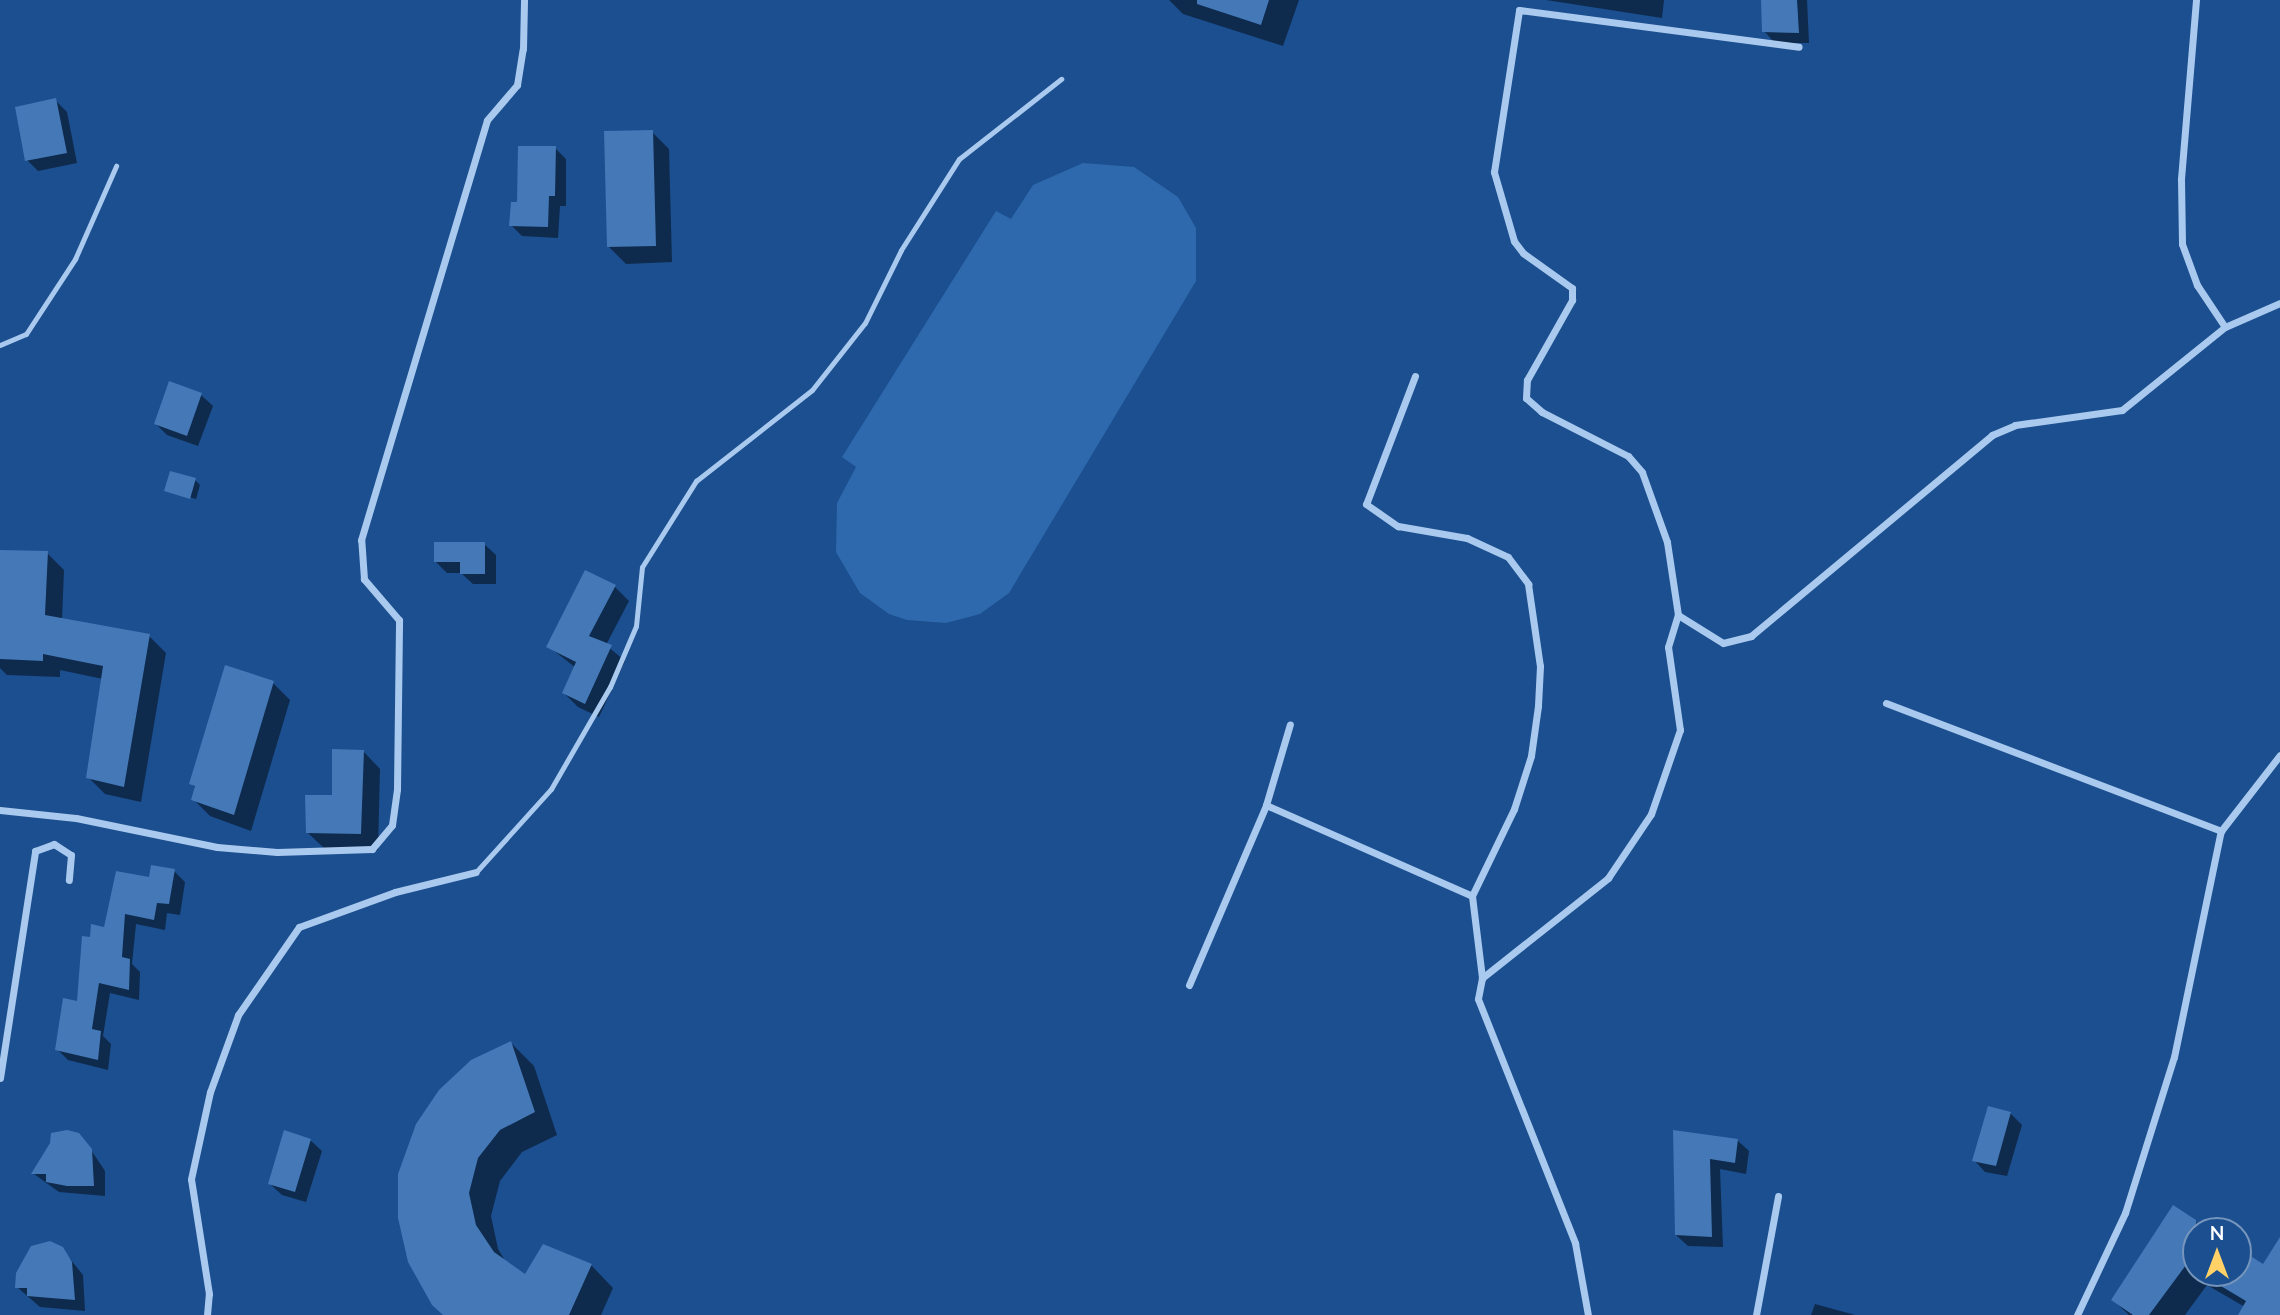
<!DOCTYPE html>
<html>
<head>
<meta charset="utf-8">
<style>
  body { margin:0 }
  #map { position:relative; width:2280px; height:1315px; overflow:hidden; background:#1b4f8f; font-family:Lato,sans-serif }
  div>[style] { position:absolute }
  .green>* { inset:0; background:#2e69ad }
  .shadow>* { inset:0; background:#0007 }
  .building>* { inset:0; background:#4478b7 }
  .service>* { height:5px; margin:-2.5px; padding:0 2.5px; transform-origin:2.5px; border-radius:2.5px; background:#a9c9ee }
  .minor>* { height:7px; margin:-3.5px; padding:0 3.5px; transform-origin:3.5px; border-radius:3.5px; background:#a9c9ee }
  span { translate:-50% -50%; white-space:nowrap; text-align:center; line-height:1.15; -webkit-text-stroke:5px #1b4f8f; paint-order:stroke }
  .north { position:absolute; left:2182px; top:1217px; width:70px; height:70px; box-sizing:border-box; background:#1b4f8f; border:2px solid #7695bc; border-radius:50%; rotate:0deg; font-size:19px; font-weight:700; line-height:28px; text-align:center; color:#fff }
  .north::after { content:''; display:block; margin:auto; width:24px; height:32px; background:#ffd166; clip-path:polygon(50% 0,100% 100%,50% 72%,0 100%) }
</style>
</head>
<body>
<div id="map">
  <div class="green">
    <div style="clip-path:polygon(1083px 163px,1134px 167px,1178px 197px,1196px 228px,1196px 281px,1009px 593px,980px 614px,946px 623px,907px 620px,889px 614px,860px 593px,836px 552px,837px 503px,856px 467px,842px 457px,996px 211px,1011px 219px,1033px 185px)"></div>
  </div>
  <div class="shadow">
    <div style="clip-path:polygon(1169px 0,1299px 0,1283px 46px,1183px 14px)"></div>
    <div style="clip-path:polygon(1546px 0,1664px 0,1662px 18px)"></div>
    <div style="clip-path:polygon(1763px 0,1807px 0,1809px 43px,1775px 43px,1764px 31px)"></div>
    <div style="clip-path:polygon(55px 100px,67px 112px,77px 163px,38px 171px,27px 160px)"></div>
    <div style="clip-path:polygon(652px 132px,669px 149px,672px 262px,626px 264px,609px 247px)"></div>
    <div style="clip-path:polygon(555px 148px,566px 159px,566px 206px,560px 206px,558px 238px,522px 236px,511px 225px)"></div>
    <div style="clip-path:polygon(201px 395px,213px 406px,198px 446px,167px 435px,156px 424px)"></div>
    <div style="clip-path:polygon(195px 480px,200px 485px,196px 499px,166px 491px)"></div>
    <div style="clip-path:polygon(484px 544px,496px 555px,496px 584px,473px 584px,461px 573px,447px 573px,435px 561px)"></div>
    <div style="clip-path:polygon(0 551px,47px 553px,64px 570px,62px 620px,149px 636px,166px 653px,141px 802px,105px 794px,88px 777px,103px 679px,60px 670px,60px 677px,7px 675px,0 668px)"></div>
    <div style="clip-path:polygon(614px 586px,629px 601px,606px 645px,625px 661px,599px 717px,578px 707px,564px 693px,576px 668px,548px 646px)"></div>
    <div style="clip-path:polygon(273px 683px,290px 700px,251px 831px,210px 816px,193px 799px,196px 788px,191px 783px)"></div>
    <div style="clip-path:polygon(363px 751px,380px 769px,378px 850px,325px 849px,307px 832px)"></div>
    <div style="clip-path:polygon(174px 871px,185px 882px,180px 915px,167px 913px,165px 930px,136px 924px,132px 964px,140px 972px,139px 1000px,110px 993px,103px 1036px,111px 1044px,108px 1070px,68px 1060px,57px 1049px,79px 1003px,91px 938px,106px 929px,151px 879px)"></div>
    <div style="clip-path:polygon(511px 1043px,534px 1066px,557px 1135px,522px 1152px,500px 1181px,491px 1216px,498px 1249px,507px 1264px,526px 1277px,591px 1265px,613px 1288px,601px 1315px,444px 1315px,433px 1304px)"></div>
    <div style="clip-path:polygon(2010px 1113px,2022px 1125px,2007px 1176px,1985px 1172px,1974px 1160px)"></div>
    <div style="clip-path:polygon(1675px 1132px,1737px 1140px,1749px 1151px,1746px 1174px,1720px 1169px,1723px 1247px,1688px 1246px,1676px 1235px)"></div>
    <div style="clip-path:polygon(310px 1140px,322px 1151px,306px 1202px,282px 1195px,270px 1184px)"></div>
    <div style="clip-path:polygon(85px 1141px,105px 1171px,105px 1196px,59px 1192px,34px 1174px,52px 1143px)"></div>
    <div style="clip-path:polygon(2174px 1207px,2209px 1231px,2196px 1231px,2196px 1273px,2238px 1273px,2238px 1250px,2263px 1267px,2280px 1240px,2280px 1315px,2240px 1315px,2245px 1307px,2207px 1285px,2185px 1315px,2129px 1315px,2113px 1300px)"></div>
    <div style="clip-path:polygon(62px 1249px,83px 1275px,85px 1311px,40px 1307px,17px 1287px)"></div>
    <div style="clip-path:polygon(1815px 1304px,1855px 1315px,1811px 1315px)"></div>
  </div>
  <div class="building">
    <div style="clip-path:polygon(1197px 0,1269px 0,1261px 25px,1197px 4px)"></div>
    <div style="clip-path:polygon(1761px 0,1797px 0,1799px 33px,1762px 32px)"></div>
    <div style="clip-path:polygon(56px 98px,67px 153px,25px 161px,15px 107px)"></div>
    <div style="clip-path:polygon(653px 130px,656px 246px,607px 247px,604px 131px)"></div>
    <div style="clip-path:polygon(518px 146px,556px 146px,555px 196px,549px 196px,548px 227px,509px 226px,511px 202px,517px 202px)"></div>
    <div style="clip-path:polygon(169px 381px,202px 393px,187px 436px,154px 424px)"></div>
    <div style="clip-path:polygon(170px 471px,196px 478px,190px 499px,164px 491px)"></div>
    <div style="clip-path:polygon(434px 542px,485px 542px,485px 574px,460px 574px,460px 562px,434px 562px)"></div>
    <div style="clip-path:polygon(0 550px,48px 551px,45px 615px,150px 634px,124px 787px,86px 778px,103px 666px,43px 654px,43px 661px,0 659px)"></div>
    <div style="clip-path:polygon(585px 570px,616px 585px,589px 636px,612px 645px,585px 704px,562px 693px,576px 662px,546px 647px)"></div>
    <div style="clip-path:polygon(225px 665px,274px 681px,234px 815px,191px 800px,195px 786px,189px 784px)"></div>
    <div style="clip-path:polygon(332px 749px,364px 750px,361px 834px,306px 833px,305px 795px,332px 795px)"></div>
    <div style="clip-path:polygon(151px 865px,175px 869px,169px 904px,157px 903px,154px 920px,125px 914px,122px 957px,130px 959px,129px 990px,99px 983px,92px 1029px,101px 1031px,98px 1060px,55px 1050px,63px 998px,77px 1001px,82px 936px,90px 937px,91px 924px,104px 927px,116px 871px,149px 877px)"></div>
    <div style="clip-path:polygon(511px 1041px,535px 1112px,500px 1130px,478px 1158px,469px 1193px,476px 1225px,494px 1252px,525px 1274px,543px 1244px,592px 1264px,569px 1315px,443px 1315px,432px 1305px,408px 1262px,398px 1218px,398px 1174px,416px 1124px,439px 1090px,471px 1060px)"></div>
    <div style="clip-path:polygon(1988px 1106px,2011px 1112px,1996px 1166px,1972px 1161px)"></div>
    <div style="clip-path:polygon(67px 1130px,79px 1133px,92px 1149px,94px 1186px,67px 1186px,46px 1182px,46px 1174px,31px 1174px,50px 1143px,51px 1133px)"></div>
    <div style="clip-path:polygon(284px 1130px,311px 1139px,295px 1192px,268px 1184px)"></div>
    <div style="clip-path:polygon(1673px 1130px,1738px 1139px,1735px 1163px,1710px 1159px,1712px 1237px,1675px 1235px)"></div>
    <div style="clip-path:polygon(2173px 1205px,2196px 1220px,2196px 1271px,2186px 1265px,2149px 1315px,2133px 1315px,2111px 1300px)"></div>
    <div style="clip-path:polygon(2280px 1237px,2280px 1315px,2238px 1315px,2246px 1301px,2199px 1273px,2238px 1273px,2238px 1248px,2263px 1264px)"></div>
    <div style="clip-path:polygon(50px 1241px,63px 1247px,72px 1262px,75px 1300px,27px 1296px,27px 1288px,15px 1288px,16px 1273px,31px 1246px)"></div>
  </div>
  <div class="service">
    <div style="left:0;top:345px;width:28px;rotate:-23deg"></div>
    <div style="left:26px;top:334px;width:90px;rotate:-56.8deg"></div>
    <div style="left:75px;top:259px;width:102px;rotate:-66.2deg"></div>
    <div style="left:476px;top:872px;width:112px;rotate:-47.9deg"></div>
    <div style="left:551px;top:789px;width:118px;rotate:-60deg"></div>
    <div style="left:610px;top:687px;width:66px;rotate:-66.9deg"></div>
    <div style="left:636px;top:626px;width:59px;rotate:-84.2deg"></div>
    <div style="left:642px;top:567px;width:102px;rotate:-57.9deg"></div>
    <div style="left:696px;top:481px;width:147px;rotate:-38.1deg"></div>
    <div style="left:812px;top:390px;width:85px;rotate:-51.7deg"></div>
    <div style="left:865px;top:323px;width:81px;rotate:-63.7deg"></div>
    <div style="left:901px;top:250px;width:108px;rotate:-57.5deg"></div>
    <div style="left:959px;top:159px;width:130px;rotate:-38.1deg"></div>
  </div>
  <div class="minor">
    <div style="left:2196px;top:0;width:180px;rotate:94.8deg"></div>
    <div style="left:2181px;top:179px;width:65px;rotate:89.1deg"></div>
    <div style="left:2182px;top:244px;width:44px;rotate:69.9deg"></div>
    <div style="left:2197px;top:285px;width:50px;rotate:56.3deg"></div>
    <div style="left:1415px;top:376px;width:137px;rotate:110.9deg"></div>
    <div style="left:1366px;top:504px;width:39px;rotate:35deg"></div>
    <div style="left:1398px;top:526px;width:70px;rotate:9.9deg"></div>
    <div style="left:1467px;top:538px;width:45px;rotate:24.9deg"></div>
    <div style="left:1508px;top:557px;width:34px;rotate:53deg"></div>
    <div style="left:1528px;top:584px;width:83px;rotate:81.7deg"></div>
    <div style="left:1540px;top:666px;width:40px;rotate:92.9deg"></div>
    <div style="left:1538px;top:706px;width:50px;rotate:98deg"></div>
    <div style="left:1531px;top:756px;width:56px;rotate:107.8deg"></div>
    <div style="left:1514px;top:809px;width:97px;rotate:115.8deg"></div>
    <div style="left:1472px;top:896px;width:83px;rotate:83deg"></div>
    <div style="left:1482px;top:978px;width:21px;rotate:101deg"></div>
    <div style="left:1478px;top:999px;width:263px;rotate:68.3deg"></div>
    <div style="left:1575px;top:1243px;width:73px;rotate:79.8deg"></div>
    <div style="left:1678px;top:615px;width:53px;rotate:31.9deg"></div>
    <div style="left:1723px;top:643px;width:29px;rotate:-14deg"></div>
    <div style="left:1751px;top:636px;width:314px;rotate:-39.8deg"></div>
    <div style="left:1992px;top:435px;width:25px;rotate:-23deg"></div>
    <div style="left:2015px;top:425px;width:108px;rotate:-8deg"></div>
    <div style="left:2122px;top:410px;width:132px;rotate:-38.9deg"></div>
    <div style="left:2225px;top:327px;width:60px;rotate:-23.6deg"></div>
    <div style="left:1886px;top:703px;width:359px;rotate:20.9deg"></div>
    <div style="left:1266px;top:805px;width:225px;rotate:23.8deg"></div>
    <div style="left:0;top:810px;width:76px;rotate:6deg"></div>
    <div style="left:76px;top:818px;width:144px;rotate:11.6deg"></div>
    <div style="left:217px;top:847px;width:60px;rotate:4.8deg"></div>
    <div style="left:277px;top:852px;width:95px;rotate:-1.8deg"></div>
    <div style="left:372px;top:849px;width:31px;rotate:-50deg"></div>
    <div style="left:392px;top:825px;width:36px;rotate:-82deg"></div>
    <div style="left:397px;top:789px;width:169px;rotate:-89.3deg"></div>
    <div style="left:399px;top:620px;width:54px;rotate:-130.5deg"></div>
    <div style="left:364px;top:579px;width:39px;rotate:-94deg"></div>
    <div style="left:361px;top:540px;width:438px;rotate:-73.3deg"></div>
    <div style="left:487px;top:120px;width:46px;rotate:-49.4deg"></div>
    <div style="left:517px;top:85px;width:36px;rotate:-81deg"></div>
    <div style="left:523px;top:49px;width:49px;rotate:-88.8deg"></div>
    <div style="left:1482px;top:978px;width:161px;rotate:-38.4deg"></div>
    <div style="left:1608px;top:878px;width:77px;rotate:-56.1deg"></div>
    <div style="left:1651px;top:814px;width:89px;rotate:-71deg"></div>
    <div style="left:1680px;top:730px;width:84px;rotate:-98.2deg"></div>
    <div style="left:1668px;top:647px;width:34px;rotate:-73deg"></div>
    <div style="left:1678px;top:615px;width:74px;rotate:-98.6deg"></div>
    <div style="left:1667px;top:542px;width:74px;rotate:-109.7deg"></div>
    <div style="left:1642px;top:472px;width:21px;rotate:-131deg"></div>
    <div style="left:1628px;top:456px;width:97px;rotate:-152.9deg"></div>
    <div style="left:1542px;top:412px;width:21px;rotate:-139deg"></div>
    <div style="left:1526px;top:398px;width:18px;rotate:-87deg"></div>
    <div style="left:1527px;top:380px;width:92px;rotate:-60.6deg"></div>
    <div style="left:1572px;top:300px;width:12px;rotate:-90deg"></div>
    <div style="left:1572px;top:288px;width:60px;rotate:-144.5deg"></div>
    <div style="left:1523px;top:253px;width:15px;rotate:-127deg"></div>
    <div style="left:1514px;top:241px;width:72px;rotate:-106.2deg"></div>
    <div style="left:1494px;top:172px;width:164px;rotate:-81.2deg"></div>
    <div style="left:1519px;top:10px;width:282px;rotate:7.5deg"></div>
    <div style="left:1189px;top:985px;width:196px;rotate:-66.8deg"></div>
    <div style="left:1266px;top:805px;width:84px;rotate:-73.5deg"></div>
    <div style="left:0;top:1078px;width:230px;rotate:-81.2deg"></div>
    <div style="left:35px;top:851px;width:20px;rotate:-20deg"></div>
    <div style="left:54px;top:844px;width:20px;rotate:33deg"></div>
    <div style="left:71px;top:855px;width:25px;rotate:95deg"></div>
    <div style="left:207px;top:1315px;width:21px;rotate:-85deg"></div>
    <div style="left:209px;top:1294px;width:116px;rotate:-98.9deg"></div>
    <div style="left:191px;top:1179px;width:89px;rotate:-77.7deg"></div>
    <div style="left:210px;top:1092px;width:82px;rotate:-70deg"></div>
    <div style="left:238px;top:1015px;width:107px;rotate:-55.3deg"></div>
    <div style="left:299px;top:927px;width:102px;rotate:-20deg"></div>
    <div style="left:395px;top:892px;width:83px;rotate:-13.9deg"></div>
    <div style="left:1756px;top:1315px;width:121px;rotate:-79.5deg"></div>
    <div style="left:2077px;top:1315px;width:113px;rotate:-64.8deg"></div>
    <div style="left:2125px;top:1213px;width:164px;rotate:-72.6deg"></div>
    <div style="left:2174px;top:1057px;width:231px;rotate:-78.3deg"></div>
    <div style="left:2221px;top:831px;width:96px;rotate:-52.2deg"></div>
  </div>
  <div class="north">N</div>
</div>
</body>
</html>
